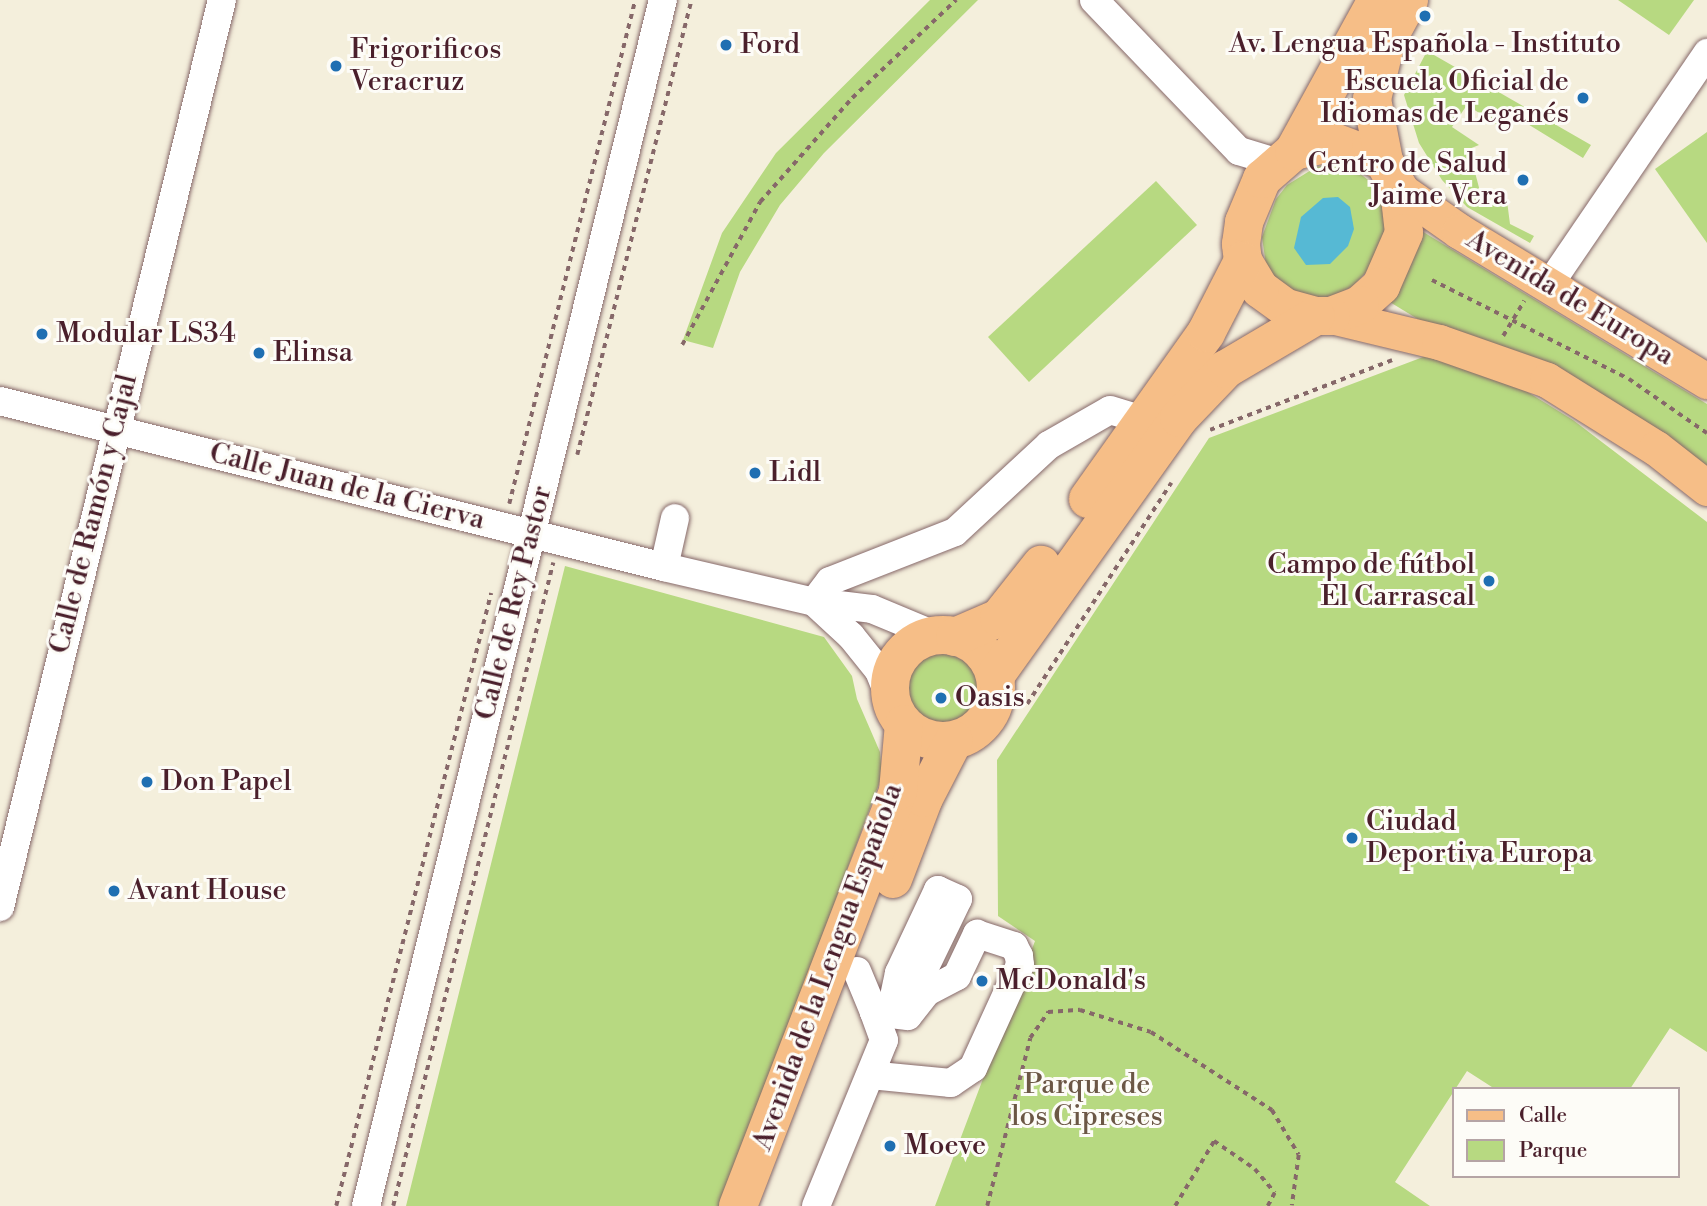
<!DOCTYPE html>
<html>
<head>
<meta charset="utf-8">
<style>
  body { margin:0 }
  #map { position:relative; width:1707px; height:1206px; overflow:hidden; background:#f4efdc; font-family:"Libre Bodoni",serif }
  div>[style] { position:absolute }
  .green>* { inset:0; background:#b7d981 }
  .round { border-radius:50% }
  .water>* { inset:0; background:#56b9d4 }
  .path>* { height:3.5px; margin-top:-1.75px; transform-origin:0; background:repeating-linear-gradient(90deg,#866869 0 5px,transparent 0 10px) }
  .roads { filter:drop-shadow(0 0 2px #866869) drop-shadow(0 0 2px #866869) }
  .minor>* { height:28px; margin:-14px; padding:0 14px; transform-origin:14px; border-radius:14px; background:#fff }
  .major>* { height:35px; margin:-17.5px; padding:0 17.5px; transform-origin:17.5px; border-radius:17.5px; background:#f6be87 }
  .highway>* { height:38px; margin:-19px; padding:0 19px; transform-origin:19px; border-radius:19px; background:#f6be87 }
  .highway>.ring { margin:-19px; padding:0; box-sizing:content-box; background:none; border:38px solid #f6be87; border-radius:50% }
  .dots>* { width:19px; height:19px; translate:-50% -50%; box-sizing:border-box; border:4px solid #fdfcf7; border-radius:50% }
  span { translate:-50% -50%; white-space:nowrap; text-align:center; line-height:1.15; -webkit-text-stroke:6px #fdfcf7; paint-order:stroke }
  .poi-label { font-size:28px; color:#4a1f2b }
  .left { translate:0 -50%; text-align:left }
  .right { translate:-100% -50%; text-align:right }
  .street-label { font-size:28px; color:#4a1f2b }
  .park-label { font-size:28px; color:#6b5745 }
  .legend { position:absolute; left:1452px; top:1087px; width:228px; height:91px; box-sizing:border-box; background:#fdfcf7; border:2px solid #b5a4a5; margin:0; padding:9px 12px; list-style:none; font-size:21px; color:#4a1f2b }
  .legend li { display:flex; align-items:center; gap:14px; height:35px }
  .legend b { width:35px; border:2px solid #b5a4a5 }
</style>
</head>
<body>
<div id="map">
  <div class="green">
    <div style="clip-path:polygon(930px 0,978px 0,824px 153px,780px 205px,740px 272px,713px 348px,683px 340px,722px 233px,776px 153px)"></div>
    <div style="clip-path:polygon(1618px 0,1694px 0,1669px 35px)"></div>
    <div style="clip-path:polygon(1427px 51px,1591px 145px,1583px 158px,1508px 112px,1499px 126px,1467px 105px,1452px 127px,1479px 145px,1469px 149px,1484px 207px,1507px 201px,1510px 224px,1534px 236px,1530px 243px,1467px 207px,1442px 180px,1419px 143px,1404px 95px)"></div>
    <div style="clip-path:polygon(1707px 132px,1707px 243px,1655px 169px)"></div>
    <div style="clip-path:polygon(1332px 164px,1350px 166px,1376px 186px,1387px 222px,1382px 245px,1372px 266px,1353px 286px,1333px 297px,1302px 300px,1267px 272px,1262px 237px,1276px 199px,1287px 185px,1316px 167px)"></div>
    <div style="clip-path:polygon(1156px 181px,1197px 225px,1029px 382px,988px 337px)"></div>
    <div style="clip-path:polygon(1420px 230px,1707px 404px,1707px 496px,1380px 296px)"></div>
    <div style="clip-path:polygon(1431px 354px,1521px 388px,1573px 420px,1707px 522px,1707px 1052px,1670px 1028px,1630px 1089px,1495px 1089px,1467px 1071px,1395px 1182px,1430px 1206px,935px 1206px,1035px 941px,998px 916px,997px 760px,1209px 438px)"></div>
    <div style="clip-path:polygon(565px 566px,824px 637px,852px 676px,857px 699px,880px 752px,882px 776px,721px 1206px,406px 1206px)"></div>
    <div class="round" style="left:904px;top:654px;width:76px;height:76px"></div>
  </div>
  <div class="water">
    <div style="clip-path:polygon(1338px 197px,1350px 207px,1354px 229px,1348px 246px,1330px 264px,1306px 265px,1294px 248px,1301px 217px,1323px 198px)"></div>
  </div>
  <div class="path">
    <div style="left:1432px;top:280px;width:220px;rotate:26.7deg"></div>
    <div style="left:1629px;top:379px;width:95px;rotate:34.7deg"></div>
    <div style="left:1503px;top:336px;width:41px;rotate:-59deg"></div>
    <div style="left:682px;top:345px;width:163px;rotate:-61.4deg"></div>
    <div style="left:760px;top:202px;width:139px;rotate:-48.5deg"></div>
    <div style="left:852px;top:98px;width:143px;rotate:-43.3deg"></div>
    <div style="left:1210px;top:430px;width:195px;rotate:-21deg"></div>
    <div style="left:577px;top:455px;width:469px;rotate:-75.9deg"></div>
    <div style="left:509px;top:504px;width:520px;rotate:-75.96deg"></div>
    <div style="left:1027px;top:704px;width:264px;rotate:-56.9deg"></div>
    <div style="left:336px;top:1206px;width:632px;rotate:-75.81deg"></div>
    <div style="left:393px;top:1206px;width:663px;rotate:-76.03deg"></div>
    <div style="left:987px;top:1206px;width:173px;rotate:-75.6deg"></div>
    <div style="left:1030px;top:1038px;width:32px;rotate:-55deg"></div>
    <div style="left:1048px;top:1012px;width:32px;rotate:-4deg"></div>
    <div style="left:1080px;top:1010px;width:74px;rotate:17.2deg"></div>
    <div style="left:1151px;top:1032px;width:144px;rotate:32.8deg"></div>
    <div style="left:1272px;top:1110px;width:52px;rotate:59deg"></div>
    <div style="left:1299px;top:1155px;width:51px;rotate:97.8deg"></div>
    <div style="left:1175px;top:1206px;width:76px;rotate:-59deg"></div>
    <div style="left:1214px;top:1141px;width:50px;rotate:34.3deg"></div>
    <div style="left:1255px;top:1169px;width:31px;rotate:50deg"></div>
    <div style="left:1275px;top:1193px;width:15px;rotate:118deg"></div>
  </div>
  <div class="roads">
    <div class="minor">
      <div style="left:1094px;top:0;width:209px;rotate:46.2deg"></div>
      <div style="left:1239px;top:151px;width:42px;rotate:16.7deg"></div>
      <div style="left:1549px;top:285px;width:281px;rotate:-55.7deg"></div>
      <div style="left:0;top:401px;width:684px;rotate:14.04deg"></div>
      <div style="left:664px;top:567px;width:154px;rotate:13.1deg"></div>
      <div style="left:814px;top:602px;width:58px;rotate:6.9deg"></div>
      <div style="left:872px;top:609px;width:70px;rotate:22.6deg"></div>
      <div style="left:664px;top:567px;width:50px;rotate:-77.3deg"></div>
      <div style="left:814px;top:602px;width:26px;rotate:-53deg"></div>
      <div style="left:830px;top:581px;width:134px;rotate:-21.4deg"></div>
      <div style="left:955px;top:532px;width:128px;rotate:-42.8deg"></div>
      <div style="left:1049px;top:445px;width:70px;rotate:-29.8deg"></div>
      <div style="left:1110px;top:410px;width:34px;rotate:17deg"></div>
      <div style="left:814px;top:602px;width:50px;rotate:42.6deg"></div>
      <div style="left:851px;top:636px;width:45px;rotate:51.3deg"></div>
      <div style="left:879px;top:671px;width:38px;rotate:68deg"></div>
      <div style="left:0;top:907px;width:934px;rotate:-76.25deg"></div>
      <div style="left:857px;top:971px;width:44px;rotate:67.5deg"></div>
      <div style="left:874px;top:1012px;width:34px;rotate:7deg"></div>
      <div style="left:908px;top:1016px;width:31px;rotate:-52deg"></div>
      <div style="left:927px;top:992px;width:34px;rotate:-28deg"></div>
      <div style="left:957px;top:976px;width:47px;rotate:-64.5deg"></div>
      <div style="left:977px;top:934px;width:39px;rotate:18deg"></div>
      <div style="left:1014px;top:946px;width:11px;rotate:63deg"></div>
      <div style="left:1019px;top:956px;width:9px;rotate:84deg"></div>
      <div style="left:1020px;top:965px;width:113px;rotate:114.5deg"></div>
      <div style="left:973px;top:1068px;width:27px;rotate:146deg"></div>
      <div style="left:951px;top:1083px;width:81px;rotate:-174.4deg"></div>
      <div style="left:366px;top:1206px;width:1242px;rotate:-76.17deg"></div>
      <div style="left:816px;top:1206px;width:179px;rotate:-67.7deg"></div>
      <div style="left:884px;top:1040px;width:30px;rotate:-110deg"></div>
      <div style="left:874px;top:1012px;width:46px;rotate:-28.8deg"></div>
      <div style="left:914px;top:990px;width:101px;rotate:-64.2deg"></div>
      <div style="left:958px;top:899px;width:22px;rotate:-156deg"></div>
      <div style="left:938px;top:890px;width:92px;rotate:115.2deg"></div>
      <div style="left:899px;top:973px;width:30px;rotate:102deg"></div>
    </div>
    <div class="major">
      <div style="left:1399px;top:189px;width:73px;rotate:35deg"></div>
      <div style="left:1459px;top:231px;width:290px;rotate:31.2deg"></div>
      <div style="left:1331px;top:316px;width:111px;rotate:13.5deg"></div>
      <div style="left:1439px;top:342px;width:114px;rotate:19.4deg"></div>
      <div style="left:1547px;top:380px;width:128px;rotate:32deg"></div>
      <div style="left:1656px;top:448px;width:65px;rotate:38.1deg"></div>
    </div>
    <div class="highway">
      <div style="left:1334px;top:142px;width:53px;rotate:20.8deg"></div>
      <div style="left:1384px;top:161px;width:32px;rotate:62deg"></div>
      <div style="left:1399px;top:189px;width:44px;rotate:83.5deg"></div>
      <div style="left:1404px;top:233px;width:58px;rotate:113.5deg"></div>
      <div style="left:1381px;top:286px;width:28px;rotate:138deg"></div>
      <div style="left:1360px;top:305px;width:31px;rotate:159deg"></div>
      <div style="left:1331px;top:316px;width:15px;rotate:180deg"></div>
      <div style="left:1316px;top:316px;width:31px;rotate:-165deg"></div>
      <div style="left:1286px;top:308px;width:32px;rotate:-144deg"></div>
      <div style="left:1260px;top:289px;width:33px;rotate:-121deg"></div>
      <div style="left:1243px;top:261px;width:17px;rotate:-97deg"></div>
      <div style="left:1241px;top:244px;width:22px;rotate:-82deg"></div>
      <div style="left:1244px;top:222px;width:47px;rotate:-67.3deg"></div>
      <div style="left:1262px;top:179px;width:43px;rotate:-41.2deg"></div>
      <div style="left:1294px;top:151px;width:41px;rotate:-12.7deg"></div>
      <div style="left:1294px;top:151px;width:172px;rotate:-61.2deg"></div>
      <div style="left:1384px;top:161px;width:63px;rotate:-101deg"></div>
      <div style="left:1372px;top:99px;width:59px;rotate:-76.2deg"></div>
      <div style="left:1386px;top:42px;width:48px;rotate:-61.3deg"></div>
      <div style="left:1088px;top:499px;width:204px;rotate:-54.6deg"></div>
      <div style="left:1206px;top:333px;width:81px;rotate:-62.8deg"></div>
      <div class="ring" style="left:890px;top:635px;width:68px;height:68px"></div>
      <div style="left:955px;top:637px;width:48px;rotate:-23.4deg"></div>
      <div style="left:999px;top:618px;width:68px;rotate:-51.6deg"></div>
      <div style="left:995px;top:676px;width:317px;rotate:-54.5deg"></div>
      <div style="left:1179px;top:418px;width:68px;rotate:-46.2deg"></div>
      <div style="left:1226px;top:369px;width:104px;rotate:-30.5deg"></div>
      <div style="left:893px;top:879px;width:87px;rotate:-69.1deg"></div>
      <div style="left:924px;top:798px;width:65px;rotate:-62.7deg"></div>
      <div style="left:738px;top:1206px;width:445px;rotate:-68.9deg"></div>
      <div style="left:898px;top:791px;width:67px;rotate:-84.9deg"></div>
    </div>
  </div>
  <div class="dots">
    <div style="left:1425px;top:16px;background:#1f6fb2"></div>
    <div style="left:726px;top:45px;background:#1f6fb2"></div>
    <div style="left:336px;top:66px;background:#1f6fb2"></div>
    <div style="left:1583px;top:98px;background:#1f6fb2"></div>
    <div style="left:1523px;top:180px;background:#1f6fb2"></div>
    <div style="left:42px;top:334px;background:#1f6fb2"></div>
    <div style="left:259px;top:353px;background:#1f6fb2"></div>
    <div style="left:755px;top:473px;background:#1f6fb2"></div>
    <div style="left:1489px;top:581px;background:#1f6fb2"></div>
    <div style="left:941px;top:698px;background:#1f6fb2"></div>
    <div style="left:147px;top:782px;background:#1f6fb2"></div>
    <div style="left:1352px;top:838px;background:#1f6fb2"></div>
    <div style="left:114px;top:891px;background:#1f6fb2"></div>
    <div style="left:982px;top:981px;background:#1f6fb2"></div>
    <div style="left:890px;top:1146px;background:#1f6fb2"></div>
  </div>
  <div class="poi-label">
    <span style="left:1425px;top:44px">Av. Lengua Española - Instituto</span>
    <span class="left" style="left:740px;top:45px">Ford</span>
    <span class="left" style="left:350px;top:66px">Frigorificos<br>Veracruz</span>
    <span class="right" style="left:1569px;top:98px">Escuela Oficial de<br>Idiomas de Leganés</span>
    <span class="right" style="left:1507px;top:180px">Centro de Salud<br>Jaime Vera</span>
    <span class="left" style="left:56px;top:334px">Modular LS34</span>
    <span class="left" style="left:273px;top:353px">Elinsa</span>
    <span class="left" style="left:769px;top:473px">Lidl</span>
    <span class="right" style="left:1475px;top:581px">Campo de fútbol<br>El Carrascal</span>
    <span class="left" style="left:955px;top:698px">Oasis</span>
    <span class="left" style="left:161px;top:782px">Don Papel</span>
    <span class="left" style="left:1366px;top:838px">Ciudad<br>Deportiva Europa</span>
    <span class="left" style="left:128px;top:891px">Avant House</span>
    <span class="left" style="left:996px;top:981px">McDonald's</span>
    <span class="left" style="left:904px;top:1146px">Moeve</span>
  </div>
  <div class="street-label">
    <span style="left:1570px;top:298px;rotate:31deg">Avenida de Europa</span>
    <span style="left:347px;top:487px;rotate:14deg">Calle Juan de la Cierva</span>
    <span style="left:94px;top:514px;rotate:-76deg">Calle de Ramón y Cajal</span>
    <span style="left:514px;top:603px;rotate:-76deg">Calle de Rey Pastor</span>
    <span style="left:828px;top:967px;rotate:-70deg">Avenida de la Lengua Española</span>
  </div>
  <div class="park-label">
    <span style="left:1087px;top:1101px">Parque de<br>los Cipreses</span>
  </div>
  <ul class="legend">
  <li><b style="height:9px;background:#f6be87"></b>Calle</li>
  <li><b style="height:19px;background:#b7d981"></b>Parque</li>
  </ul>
</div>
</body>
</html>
